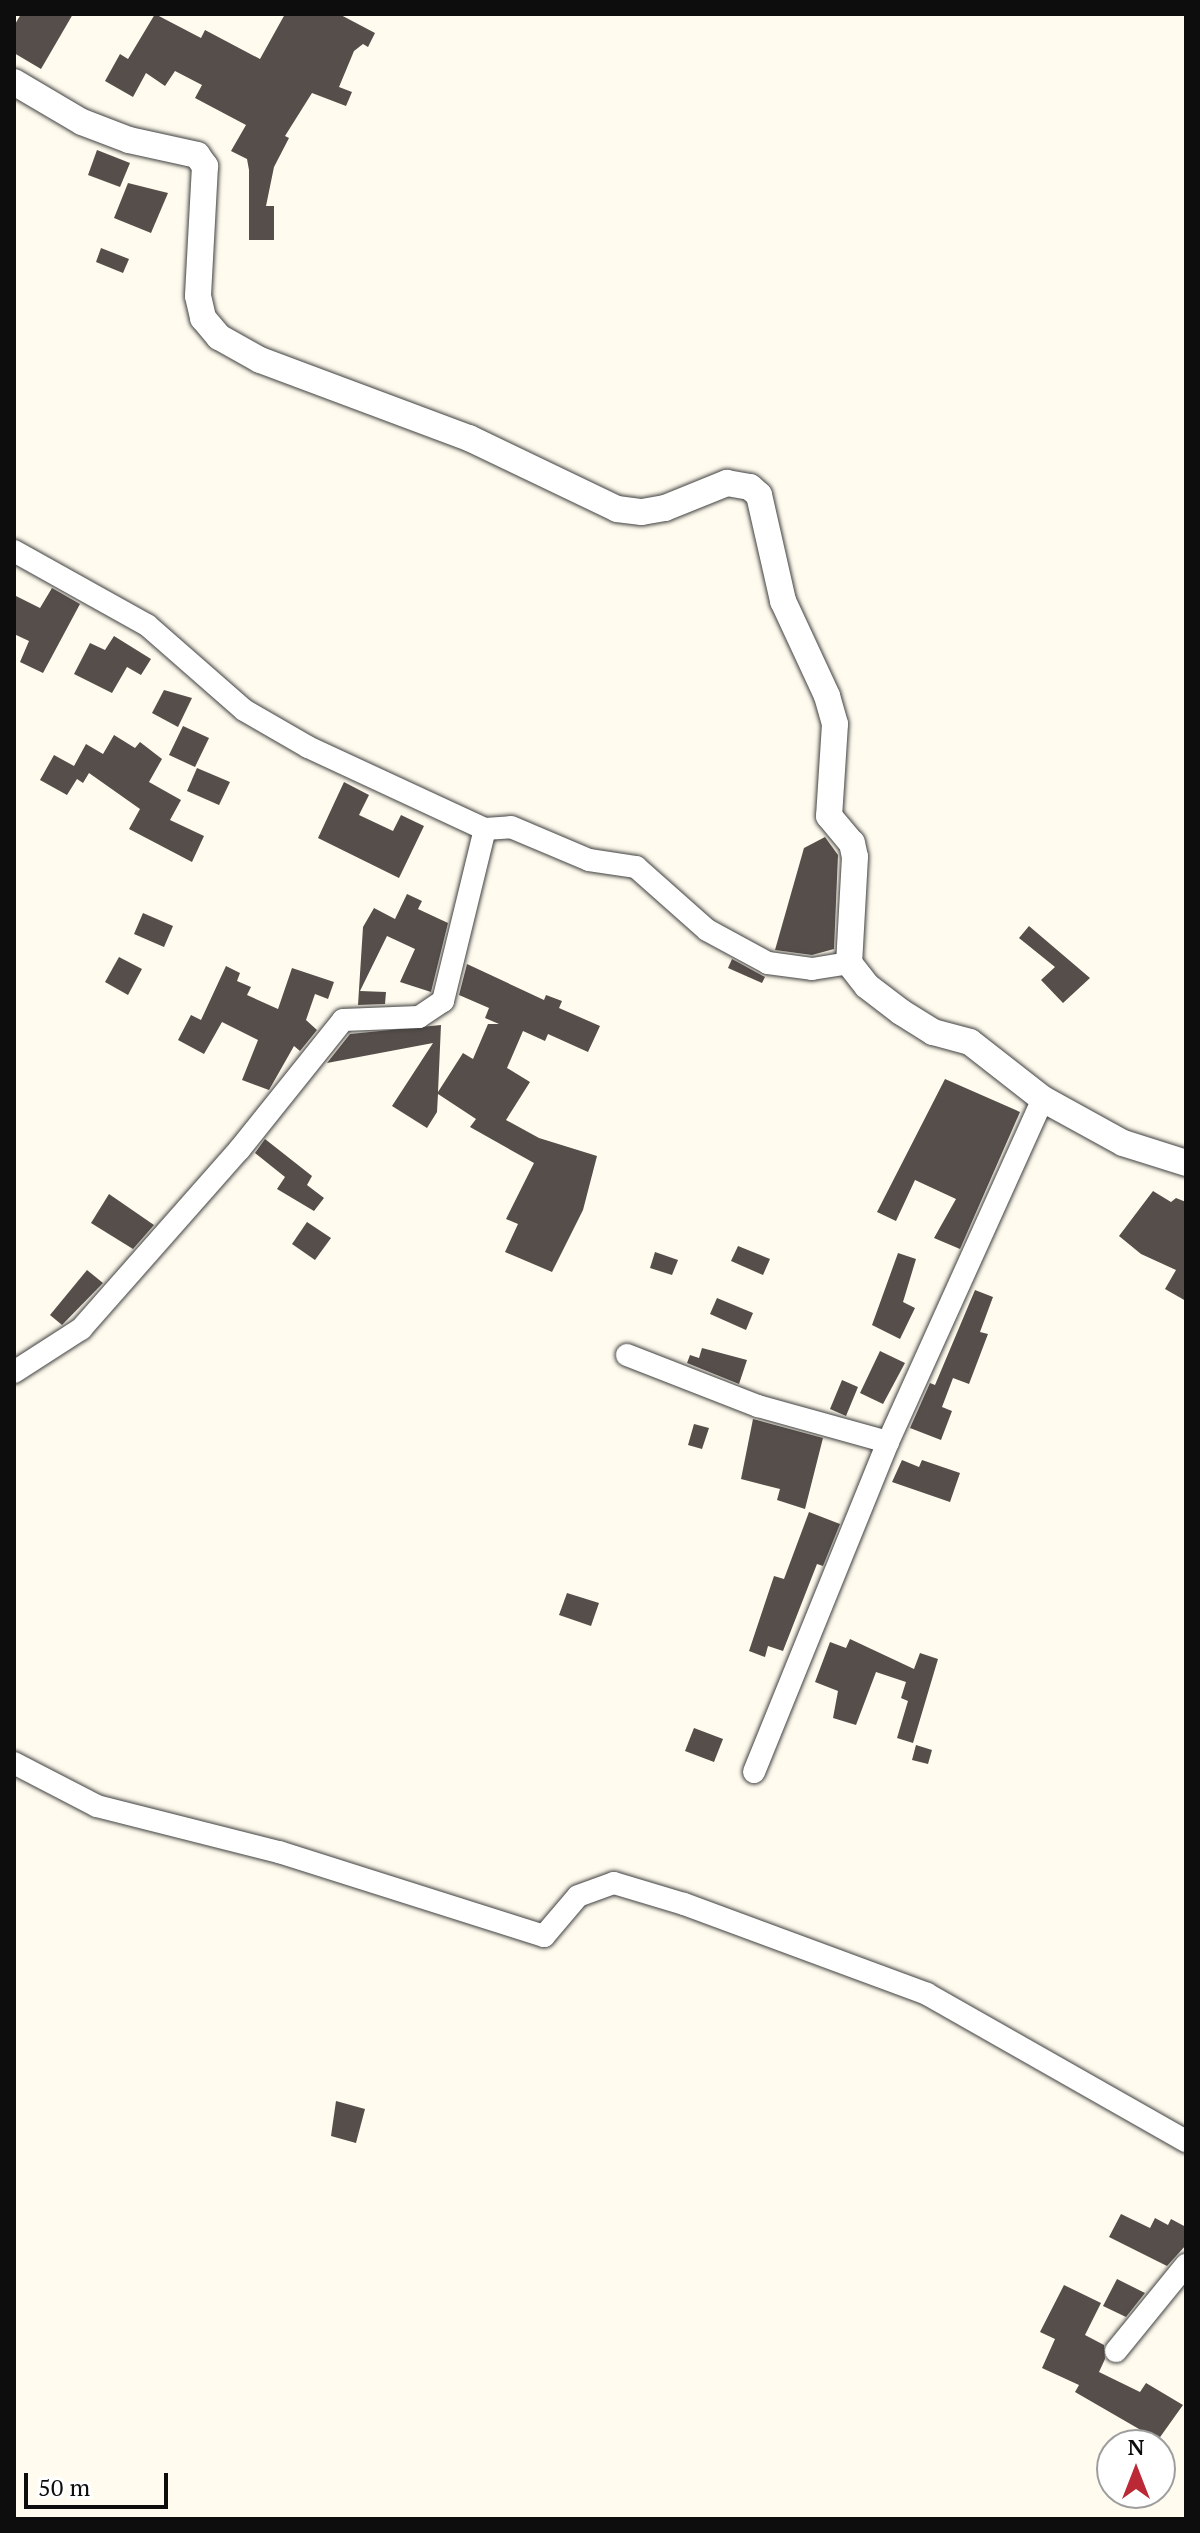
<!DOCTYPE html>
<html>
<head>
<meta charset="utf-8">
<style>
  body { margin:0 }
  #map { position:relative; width:1200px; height:2533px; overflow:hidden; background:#fffbee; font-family:"PT Serif",serif }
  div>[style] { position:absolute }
  .building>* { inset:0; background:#564e4a }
  .roads { filter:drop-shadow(0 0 2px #404040) drop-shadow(0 0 2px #404040) }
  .minor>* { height:22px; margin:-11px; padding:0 11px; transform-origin:11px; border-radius:11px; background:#fff }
  .tertiary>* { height:26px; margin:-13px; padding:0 13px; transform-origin:13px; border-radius:13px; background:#fff }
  span { translate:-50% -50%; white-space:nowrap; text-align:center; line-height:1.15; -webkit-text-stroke:8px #fff; paint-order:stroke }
  .frame { position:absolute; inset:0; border:16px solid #0d0d0d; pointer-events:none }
  .north { position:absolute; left:1096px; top:2429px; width:80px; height:80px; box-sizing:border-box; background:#fff; border:2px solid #9e9e9e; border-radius:50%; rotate:0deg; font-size:22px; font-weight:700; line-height:32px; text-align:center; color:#0d0d0d }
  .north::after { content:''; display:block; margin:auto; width:28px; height:36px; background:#bb2836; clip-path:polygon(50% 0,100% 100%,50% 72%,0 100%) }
  .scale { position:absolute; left:24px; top:2473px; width:144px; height:36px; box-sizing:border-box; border:4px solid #0d0d0d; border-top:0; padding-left:10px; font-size:24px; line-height:28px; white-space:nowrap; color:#0d0d0d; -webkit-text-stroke:6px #fff; paint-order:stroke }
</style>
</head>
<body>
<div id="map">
  <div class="building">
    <div style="clip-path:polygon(21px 14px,73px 14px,41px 69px,14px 53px,14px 26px)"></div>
    <div style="clip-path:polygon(155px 14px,201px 38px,205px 30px,260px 59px,285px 14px,339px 14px,375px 33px,368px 47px,363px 44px,354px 51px,339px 87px,352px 92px,346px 106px,312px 93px,285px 136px,289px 138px,274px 167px,266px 206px,274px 206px,274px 240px,249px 240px,249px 170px,247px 159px,231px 151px,246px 125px,195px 98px,202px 85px,175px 71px,165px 86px,146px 73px,133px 97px,105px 81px,120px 54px,128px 59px)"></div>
    <div style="clip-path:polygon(97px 150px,130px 163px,120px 187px,88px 175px)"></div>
    <div style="clip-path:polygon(128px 183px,168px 193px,151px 233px,114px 218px)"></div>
    <div style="clip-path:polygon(101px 248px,129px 259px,123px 273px,96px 262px)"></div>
    <div style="clip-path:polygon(52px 588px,80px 604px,43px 673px,20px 662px,29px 641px,14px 634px,14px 595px,40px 608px)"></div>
    <div style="clip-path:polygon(114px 636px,151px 659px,141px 675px,127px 667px,112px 693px,74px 674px,90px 643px,105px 650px)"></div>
    <div style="clip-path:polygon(164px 690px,192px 698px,178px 727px,152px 713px)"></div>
    <div style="clip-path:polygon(183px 726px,209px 738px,195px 767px,169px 755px)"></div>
    <div style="clip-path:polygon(114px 735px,135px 748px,140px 742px,162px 759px,149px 782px,181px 800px,170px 820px,204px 836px,192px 862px,129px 829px,140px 809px,89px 773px,83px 783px,77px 779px,67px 795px,40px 780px,54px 755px,74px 766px,86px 744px,103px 754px)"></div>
    <div style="clip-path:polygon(197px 768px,230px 782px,219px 805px,187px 791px)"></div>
    <div style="clip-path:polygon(344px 782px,369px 795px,359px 815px,393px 831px,401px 815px,424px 826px,399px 878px,318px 838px)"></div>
    <div style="clip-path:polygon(825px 837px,838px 855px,834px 949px,812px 955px,775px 950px,804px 848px)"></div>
    <div style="clip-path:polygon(407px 894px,422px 901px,418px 909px,448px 923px,431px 992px,400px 982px,415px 949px,387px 936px,360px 991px,386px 992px,385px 1004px,358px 1005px,363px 927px,374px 908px,395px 919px)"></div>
    <div style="clip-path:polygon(143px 913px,173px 926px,164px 947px,134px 934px)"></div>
    <div style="clip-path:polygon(1029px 926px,1090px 978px,1063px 1003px,1041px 980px,1055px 967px,1019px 938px)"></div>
    <div style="clip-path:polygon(119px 957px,142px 969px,128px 995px,105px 982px)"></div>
    <div style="clip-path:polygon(732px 959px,765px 977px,762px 983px,728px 968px)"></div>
    <div style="clip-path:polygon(467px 964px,544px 1000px,546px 995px,562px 1001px,559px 1008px,600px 1026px,588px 1052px,548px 1034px,545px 1041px,523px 1031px,507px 1068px,530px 1082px,506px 1120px,539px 1138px,597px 1156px,583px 1210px,552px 1272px,505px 1252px,518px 1224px,506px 1219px,534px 1163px,470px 1127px,476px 1119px,438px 1094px,437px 1112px,427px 1128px,392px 1106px,433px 1043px,327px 1063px,350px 1034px,441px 1025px,438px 1092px,463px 1053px,473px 1059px,488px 1024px,499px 1024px,485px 1018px,489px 1008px,459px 995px)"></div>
    <div style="clip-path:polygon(226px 966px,240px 973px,237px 981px,251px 987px,247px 995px,278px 1009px,292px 968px,334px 982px,328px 999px,315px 994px,306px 1020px,317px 1030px,300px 1051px,294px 1046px,269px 1090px,242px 1080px,258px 1040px,222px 1022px,204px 1054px,178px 1040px,191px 1015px,201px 1020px)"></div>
    <div style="clip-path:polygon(945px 1079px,1020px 1112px,960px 1249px,934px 1238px,956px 1199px,915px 1180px,896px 1221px,877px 1212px)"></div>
    <div style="clip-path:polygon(265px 1139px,312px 1176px,307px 1185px,324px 1198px,314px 1211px,277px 1189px,285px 1177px,255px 1153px)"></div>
    <div style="clip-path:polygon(1153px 1191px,1171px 1202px,1176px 1198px,1186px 1202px,1186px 1301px,1165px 1289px,1176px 1270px,1141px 1254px,1119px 1236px)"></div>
    <div style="clip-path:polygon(109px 1194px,154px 1225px,133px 1249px,91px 1223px)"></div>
    <div style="clip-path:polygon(307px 1222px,331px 1238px,315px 1260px,292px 1244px)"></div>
    <div style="clip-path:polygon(738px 1246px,770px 1259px,763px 1275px,731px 1261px)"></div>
    <div style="clip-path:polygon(655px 1252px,678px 1260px,672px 1275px,650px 1268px)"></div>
    <div style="clip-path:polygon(898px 1253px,916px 1259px,903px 1302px,915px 1308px,900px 1339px,872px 1325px)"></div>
    <div style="clip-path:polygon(87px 1270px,103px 1283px,62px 1325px,50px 1315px)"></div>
    <div style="clip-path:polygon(975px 1290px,993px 1297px,980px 1332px,988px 1334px,969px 1384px,953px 1378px,942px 1407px,952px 1411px,941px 1440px,910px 1428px,930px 1383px,935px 1385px)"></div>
    <div style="clip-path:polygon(717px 1298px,753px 1313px,746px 1330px,710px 1314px)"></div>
    <div style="clip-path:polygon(702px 1348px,747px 1360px,739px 1384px,687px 1363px,690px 1355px,699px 1358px)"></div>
    <div style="clip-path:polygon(880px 1351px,905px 1363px,883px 1404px,860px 1393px)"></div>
    <div style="clip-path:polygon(842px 1380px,858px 1387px,846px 1416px,830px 1409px)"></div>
    <div style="clip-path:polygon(753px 1419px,823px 1438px,805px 1509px,777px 1500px,780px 1489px,741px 1479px)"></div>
    <div style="clip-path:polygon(694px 1424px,709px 1428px,702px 1449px,688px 1445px)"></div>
    <div style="clip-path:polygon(902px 1460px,919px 1467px,922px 1460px,960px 1473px,950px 1502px,892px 1482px)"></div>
    <div style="clip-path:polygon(809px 1512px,840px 1524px,823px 1566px,817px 1564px,783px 1651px,768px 1646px,765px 1657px,749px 1651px,774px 1576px,784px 1579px)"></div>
    <div style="clip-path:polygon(567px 1593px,599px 1603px,591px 1626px,559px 1615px)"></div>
    <div style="clip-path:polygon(850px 1639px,914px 1669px,920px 1653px,938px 1659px,913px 1743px,897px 1738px,908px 1701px,901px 1698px,906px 1682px,876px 1672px,856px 1725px,833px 1718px,838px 1691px,815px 1682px,830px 1642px,846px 1648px)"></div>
    <div style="clip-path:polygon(694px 1728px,723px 1739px,714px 1762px,685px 1751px)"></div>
    <div style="clip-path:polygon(916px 1745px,932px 1750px,928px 1764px,912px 1760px)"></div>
    <div style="clip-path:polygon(336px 2101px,365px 2109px,356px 2143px,331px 2136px)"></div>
    <div style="clip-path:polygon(1121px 2214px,1150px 2228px,1155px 2218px,1168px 2225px,1171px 2219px,1186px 2227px,1186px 2245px,1167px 2266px,1109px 2237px)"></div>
    <div style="clip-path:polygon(1117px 2279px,1145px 2293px,1126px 2317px,1103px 2306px)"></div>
    <div style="clip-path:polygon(1064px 2285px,1101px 2303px,1085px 2335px,1104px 2345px,1105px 2359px,1099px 2372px,1140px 2392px,1146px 2383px,1183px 2405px,1158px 2440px,1075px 2392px,1079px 2385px,1042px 2368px,1055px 2339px,1040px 2332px)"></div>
  </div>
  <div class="roads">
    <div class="minor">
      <div style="left:14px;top:551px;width:152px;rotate:29.1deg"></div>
      <div style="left:147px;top:625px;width:129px;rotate:41.2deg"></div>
      <div style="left:244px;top:710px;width:74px;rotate:30deg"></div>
      <div style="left:308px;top:747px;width:195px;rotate:24.9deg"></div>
      <div style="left:627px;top:1355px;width:141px;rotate:21.3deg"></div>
      <div style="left:758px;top:1406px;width:135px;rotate:15.5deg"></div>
      <div style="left:14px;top:1372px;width:80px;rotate:-32.7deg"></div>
      <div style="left:81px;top:1329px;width:239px;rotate:-48.6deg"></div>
      <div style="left:239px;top:1150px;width:166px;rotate:-51.3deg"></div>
      <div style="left:343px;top:1020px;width:76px;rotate:-2.3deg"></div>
      <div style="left:419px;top:1017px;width:29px;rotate:-34deg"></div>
      <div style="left:443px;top:1001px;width:177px;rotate:-76.3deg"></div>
      <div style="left:485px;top:829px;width:26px;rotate:-4deg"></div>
      <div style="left:511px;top:827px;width:85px;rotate:22.9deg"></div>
      <div style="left:589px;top:860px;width:48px;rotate:8.5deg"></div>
      <div style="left:636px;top:867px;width:95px;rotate:41.6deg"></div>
      <div style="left:707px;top:930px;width:69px;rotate:28.4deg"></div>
      <div style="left:768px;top:963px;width:44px;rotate:7.8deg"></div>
      <div style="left:812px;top:969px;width:37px;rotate:-9deg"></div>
      <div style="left:14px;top:1763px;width:93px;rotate:27.4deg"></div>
      <div style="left:97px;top:1806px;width:188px;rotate:14.2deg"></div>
      <div style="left:279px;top:1852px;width:278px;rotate:17.6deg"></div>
      <div style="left:544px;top:1936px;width:52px;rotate:-49.6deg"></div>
      <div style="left:578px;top:1896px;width:38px;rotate:-20deg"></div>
      <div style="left:614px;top:1883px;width:73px;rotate:16.7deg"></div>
      <div style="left:684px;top:1904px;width:259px;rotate:20.3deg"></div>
      <div style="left:927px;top:1994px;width:298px;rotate:29.6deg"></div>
      <div style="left:754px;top:1772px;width:356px;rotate:-67.9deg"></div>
      <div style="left:888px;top:1442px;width:376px;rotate:-65.7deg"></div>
      <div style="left:1116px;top:2351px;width:111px;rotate:-50.9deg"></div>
    </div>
    <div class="tertiary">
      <div style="left:14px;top:82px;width:79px;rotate:30.5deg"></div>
      <div style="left:82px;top:122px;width:50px;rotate:21deg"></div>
      <div style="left:129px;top:140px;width:70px;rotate:12.4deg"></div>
      <div style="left:197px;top:155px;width:14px;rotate:54deg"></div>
      <div style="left:205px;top:166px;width:130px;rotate:93.1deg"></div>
      <div style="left:198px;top:296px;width:23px;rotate:77deg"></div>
      <div style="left:203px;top:318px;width:25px;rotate:50deg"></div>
      <div style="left:219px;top:337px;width:47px;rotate:29.3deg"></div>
      <div style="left:260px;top:360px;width:223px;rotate:20.5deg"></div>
      <div style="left:469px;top:438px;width:164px;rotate:25.6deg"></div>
      <div style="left:617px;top:509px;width:25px;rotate:7deg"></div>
      <div style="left:642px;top:512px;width:23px;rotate:-10deg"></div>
      <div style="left:665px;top:508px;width:67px;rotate:-22deg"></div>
      <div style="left:727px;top:483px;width:23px;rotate:10deg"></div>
      <div style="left:750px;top:487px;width:12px;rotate:42deg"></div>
      <div style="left:759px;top:495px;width:109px;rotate:77.2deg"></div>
      <div style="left:783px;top:601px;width:105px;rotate:65.1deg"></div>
      <div style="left:827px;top:696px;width:29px;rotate:74deg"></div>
      <div style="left:835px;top:724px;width:92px;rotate:93.7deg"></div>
      <div style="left:829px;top:816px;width:35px;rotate:50deg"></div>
      <div style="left:852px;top:843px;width:14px;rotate:78deg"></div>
      <div style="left:855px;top:857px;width:106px;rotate:93.2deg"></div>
      <div style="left:849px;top:963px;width:29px;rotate:52deg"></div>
      <div style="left:867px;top:986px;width:43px;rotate:37.4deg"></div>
      <div style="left:901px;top:1012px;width:38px;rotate:32deg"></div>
      <div style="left:933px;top:1032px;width:38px;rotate:15deg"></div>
      <div style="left:970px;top:1042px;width:93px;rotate:38deg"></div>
      <div style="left:1043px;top:1099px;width:91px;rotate:28.8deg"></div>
      <div style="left:1123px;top:1143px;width:66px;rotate:17.6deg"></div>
    </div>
  </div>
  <div class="frame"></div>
  <div class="north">N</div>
  <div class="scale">50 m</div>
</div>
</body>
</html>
